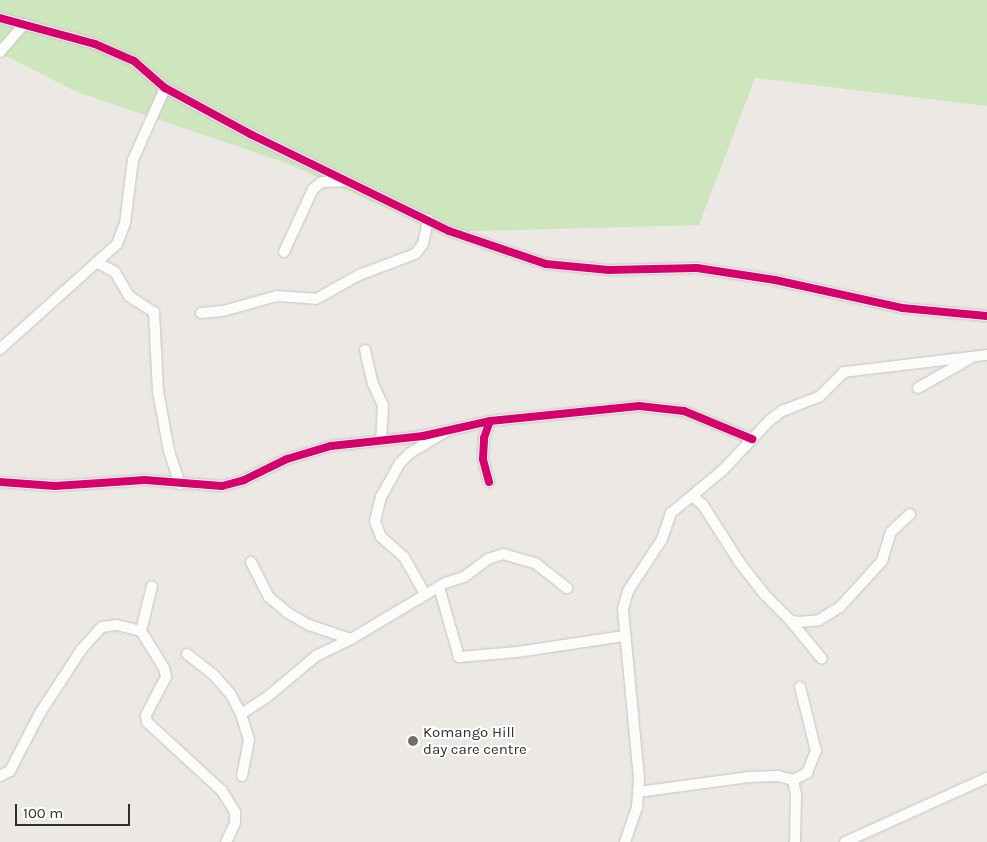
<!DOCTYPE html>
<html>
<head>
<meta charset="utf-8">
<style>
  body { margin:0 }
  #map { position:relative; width:987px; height:842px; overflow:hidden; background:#ece8e4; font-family:Karla,sans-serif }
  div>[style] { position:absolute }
  .green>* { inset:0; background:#cee6be }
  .roads { filter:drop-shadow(0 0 1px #c5c4c5) drop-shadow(0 0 1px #c5c4c5) }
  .minor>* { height:10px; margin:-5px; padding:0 5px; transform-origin:5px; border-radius:5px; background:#fcfcfb }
  .cycleway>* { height:8px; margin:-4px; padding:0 4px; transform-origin:4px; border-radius:4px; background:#d6006c }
  .dots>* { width:14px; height:14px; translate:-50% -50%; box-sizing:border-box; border:2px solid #fff; border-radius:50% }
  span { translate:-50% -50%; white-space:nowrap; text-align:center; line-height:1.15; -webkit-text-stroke:4px #fff; paint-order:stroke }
  .poi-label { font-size:15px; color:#2e2e2e }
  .left { translate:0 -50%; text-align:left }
  .scale { position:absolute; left:15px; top:804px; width:115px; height:22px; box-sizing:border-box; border:2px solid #2e2e2e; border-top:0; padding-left:6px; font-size:15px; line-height:18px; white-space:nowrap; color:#2e2e2e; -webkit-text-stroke:4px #fff; paint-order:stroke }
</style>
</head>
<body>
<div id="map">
  <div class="green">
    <div style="clip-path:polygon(0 0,987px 0,987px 106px,755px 78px,699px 225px,440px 232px,286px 163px,77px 92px,0 53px)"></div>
  </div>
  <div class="roads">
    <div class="minor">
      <div style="left:0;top:18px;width:98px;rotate:15.3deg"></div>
      <div style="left:95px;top:44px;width:43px;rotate:23.6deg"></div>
      <div style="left:134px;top:61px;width:41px;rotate:41.1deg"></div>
      <div style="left:165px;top:88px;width:97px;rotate:28.4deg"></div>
      <div style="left:250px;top:134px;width:221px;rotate:26deg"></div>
      <div style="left:449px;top:231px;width:102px;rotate:18.8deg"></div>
      <div style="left:546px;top:264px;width:63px;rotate:5.4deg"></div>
      <div style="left:609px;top:270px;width:88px;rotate:-1.3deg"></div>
      <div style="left:697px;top:268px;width:79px;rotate:8.7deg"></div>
      <div style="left:775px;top:280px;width:130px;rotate:12.4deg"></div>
      <div style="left:902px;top:308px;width:85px;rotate:5.4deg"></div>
      <div style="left:0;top:52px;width:37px;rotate:-49deg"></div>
      <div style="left:284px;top:252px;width:69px;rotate:-65.3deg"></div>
      <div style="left:313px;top:189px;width:11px;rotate:-38deg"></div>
      <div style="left:322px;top:182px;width:24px;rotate:-2deg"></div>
      <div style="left:98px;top:263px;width:19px;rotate:28deg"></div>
      <div style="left:115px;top:272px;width:28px;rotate:60deg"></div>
      <div style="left:129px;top:296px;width:30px;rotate:33deg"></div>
      <div style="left:154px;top:312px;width:79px;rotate:87.1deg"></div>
      <div style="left:158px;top:391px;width:61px;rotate:79.6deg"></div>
      <div style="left:169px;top:451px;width:35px;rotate:72deg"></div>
      <div style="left:201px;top:313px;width:22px;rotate:-5deg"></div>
      <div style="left:223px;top:311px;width:56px;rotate:-15.5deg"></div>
      <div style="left:277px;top:296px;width:39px;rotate:4deg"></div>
      <div style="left:316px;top:299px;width:49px;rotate:-29.2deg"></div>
      <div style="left:359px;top:275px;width:60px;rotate:-20.6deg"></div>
      <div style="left:415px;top:254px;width:13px;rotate:-51deg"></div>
      <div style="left:423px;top:244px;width:25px;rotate:-78deg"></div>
      <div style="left:0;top:349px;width:157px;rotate:-41.9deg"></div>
      <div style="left:117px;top:244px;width:22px;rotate:-69deg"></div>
      <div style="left:125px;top:223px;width:64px;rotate:-82.8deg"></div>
      <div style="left:133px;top:160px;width:79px;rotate:-66deg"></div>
      <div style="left:365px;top:350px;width:35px;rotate:77deg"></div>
      <div style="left:373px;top:384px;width:23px;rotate:65deg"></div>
      <div style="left:383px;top:405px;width:34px;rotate:93deg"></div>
      <div style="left:918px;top:388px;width:59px;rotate:-29.6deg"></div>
      <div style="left:0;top:482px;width:55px;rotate:4.2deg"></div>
      <div style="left:55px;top:486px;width:90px;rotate:-3.8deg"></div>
      <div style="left:145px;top:480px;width:77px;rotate:4.5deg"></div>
      <div style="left:222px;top:486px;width:23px;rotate:-15deg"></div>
      <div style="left:244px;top:480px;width:48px;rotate:-26deg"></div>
      <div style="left:287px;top:459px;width:46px;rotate:-16.5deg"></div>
      <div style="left:331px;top:446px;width:93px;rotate:-6.2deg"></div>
      <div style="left:423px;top:436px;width:69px;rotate:-12.6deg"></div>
      <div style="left:490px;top:421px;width:150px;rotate:-5.7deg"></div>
      <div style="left:639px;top:406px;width:45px;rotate:6.3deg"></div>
      <div style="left:684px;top:411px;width:74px;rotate:22.4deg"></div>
      <div style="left:489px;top:482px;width:24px;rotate:-105deg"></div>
      <div style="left:483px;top:459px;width:21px;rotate:-87deg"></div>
      <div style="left:484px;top:438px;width:18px;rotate:-71deg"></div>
      <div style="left:692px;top:496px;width:14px;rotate:39deg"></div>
      <div style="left:703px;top:505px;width:69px;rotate:57.5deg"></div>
      <div style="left:740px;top:563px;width:41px;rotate:52deg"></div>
      <div style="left:765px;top:595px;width:35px;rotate:45deg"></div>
      <div style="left:790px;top:620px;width:8px;rotate:14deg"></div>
      <div style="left:798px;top:622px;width:21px;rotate:-5deg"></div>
      <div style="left:819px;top:620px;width:25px;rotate:-32deg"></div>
      <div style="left:840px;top:607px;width:62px;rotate:-47.6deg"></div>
      <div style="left:882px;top:561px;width:30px;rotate:-73deg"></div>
      <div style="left:891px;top:532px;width:26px;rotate:-43deg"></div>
      <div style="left:251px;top:562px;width:39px;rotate:63deg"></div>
      <div style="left:269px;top:597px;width:25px;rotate:40deg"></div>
      <div style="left:288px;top:613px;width:24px;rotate:30deg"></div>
      <div style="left:309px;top:625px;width:44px;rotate:18.4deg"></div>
      <div style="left:351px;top:639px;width:109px;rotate:-30.8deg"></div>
      <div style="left:445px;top:583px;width:20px;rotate:-18deg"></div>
      <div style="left:464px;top:577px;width:30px;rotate:-37deg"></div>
      <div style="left:488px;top:559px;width:16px;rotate:-18deg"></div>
      <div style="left:503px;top:554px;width:33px;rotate:16deg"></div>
      <div style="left:535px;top:563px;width:41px;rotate:38deg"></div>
      <div style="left:439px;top:587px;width:73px;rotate:74.1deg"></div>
      <div style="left:459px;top:657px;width:58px;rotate:-4.9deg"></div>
      <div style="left:517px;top:652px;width:108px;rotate:-8.5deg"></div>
      <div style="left:425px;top:594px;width:43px;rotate:-119.6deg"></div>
      <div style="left:404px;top:557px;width:30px;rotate:-139deg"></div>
      <div style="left:381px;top:537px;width:17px;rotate:-111deg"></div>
      <div style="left:375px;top:521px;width:25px;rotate:-76deg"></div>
      <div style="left:381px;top:497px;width:39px;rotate:-61deg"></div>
      <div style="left:400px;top:463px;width:14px;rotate:-45deg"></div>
      <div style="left:410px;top:453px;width:41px;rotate:-31deg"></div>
      <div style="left:790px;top:620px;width:50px;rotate:50.6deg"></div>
      <div style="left:141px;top:631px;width:46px;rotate:-76.3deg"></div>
      <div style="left:187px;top:654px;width:33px;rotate:38deg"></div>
      <div style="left:213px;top:674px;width:28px;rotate:49deg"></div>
      <div style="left:231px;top:695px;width:21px;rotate:62deg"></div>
      <div style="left:0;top:776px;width:11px;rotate:-27deg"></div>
      <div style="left:10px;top:771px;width:65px;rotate:-62.7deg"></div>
      <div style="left:40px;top:713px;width:75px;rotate:-56.9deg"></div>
      <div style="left:81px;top:650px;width:31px;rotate:-48deg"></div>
      <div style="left:102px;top:627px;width:15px;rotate:-8deg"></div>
      <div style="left:117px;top:625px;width:25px;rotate:14deg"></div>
      <div style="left:141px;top:631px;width:44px;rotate:58.1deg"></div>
      <div style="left:164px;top:668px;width:9px;rotate:77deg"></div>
      <div style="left:166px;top:677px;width:43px;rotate:117.8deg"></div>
      <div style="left:146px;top:715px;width:7px;rotate:82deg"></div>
      <div style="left:147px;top:722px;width:102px;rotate:42.6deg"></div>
      <div style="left:222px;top:791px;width:25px;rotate:58deg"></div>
      <div style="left:235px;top:812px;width:11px;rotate:90deg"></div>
      <div style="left:235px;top:823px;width:21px;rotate:115deg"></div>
      <div style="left:242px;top:776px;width:37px;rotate:-79deg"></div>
      <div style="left:249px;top:740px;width:27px;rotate:-107deg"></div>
      <div style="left:241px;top:714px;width:30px;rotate:-33deg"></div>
      <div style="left:266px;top:698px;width:65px;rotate:-40deg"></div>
      <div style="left:316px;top:656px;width:39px;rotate:-26deg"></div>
      <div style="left:793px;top:780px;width:16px;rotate:-27deg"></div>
      <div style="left:807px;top:773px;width:24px;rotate:-68deg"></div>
      <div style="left:816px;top:751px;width:66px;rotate:-104deg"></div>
      <div style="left:638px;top:792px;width:112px;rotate:-7.7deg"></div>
      <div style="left:749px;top:777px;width:29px;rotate:-2deg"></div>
      <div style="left:778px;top:776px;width:16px;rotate:15deg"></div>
      <div style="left:793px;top:780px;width:14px;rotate:78deg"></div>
      <div style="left:796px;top:794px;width:48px;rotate:91.2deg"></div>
      <div style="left:625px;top:842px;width:37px;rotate:-71deg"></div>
      <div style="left:637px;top:807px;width:28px;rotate:-86deg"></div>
      <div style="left:639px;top:779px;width:171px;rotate:-95.4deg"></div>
      <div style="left:623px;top:609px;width:19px;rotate:-74deg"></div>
      <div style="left:628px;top:591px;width:62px;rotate:-56.8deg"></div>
      <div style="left:662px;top:539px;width:28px;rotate:-71deg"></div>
      <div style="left:671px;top:513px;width:67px;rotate:-39.6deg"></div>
      <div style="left:723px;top:470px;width:69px;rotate:-46.8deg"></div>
      <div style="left:770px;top:420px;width:15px;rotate:-37deg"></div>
      <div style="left:782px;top:411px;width:40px;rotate:-21deg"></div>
      <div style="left:819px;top:397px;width:35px;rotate:-45deg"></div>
      <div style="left:844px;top:372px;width:144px;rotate:-6.8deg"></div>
      <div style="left:845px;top:842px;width:156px;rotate:-24.3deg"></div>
    </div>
  </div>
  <div class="cycleway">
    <div style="left:0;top:18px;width:98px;rotate:15.3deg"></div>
    <div style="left:95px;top:44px;width:43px;rotate:23.6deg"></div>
    <div style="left:134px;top:61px;width:41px;rotate:41.1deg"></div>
    <div style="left:165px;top:88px;width:97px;rotate:28.4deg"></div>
    <div style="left:250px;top:134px;width:221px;rotate:26deg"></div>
    <div style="left:449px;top:231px;width:102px;rotate:18.8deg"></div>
    <div style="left:546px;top:264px;width:63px;rotate:5.4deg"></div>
    <div style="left:609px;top:270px;width:88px;rotate:-1.3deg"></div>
    <div style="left:697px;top:268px;width:79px;rotate:8.7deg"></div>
    <div style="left:775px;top:280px;width:130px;rotate:12.4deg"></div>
    <div style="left:902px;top:308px;width:85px;rotate:5.4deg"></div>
    <div style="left:0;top:482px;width:55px;rotate:4.2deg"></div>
    <div style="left:55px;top:486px;width:90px;rotate:-3.8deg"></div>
    <div style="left:145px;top:480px;width:77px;rotate:4.5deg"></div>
    <div style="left:222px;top:486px;width:23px;rotate:-15deg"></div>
    <div style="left:244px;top:480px;width:48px;rotate:-26deg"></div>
    <div style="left:287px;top:459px;width:46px;rotate:-16.5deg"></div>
    <div style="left:331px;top:446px;width:93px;rotate:-6.2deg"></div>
    <div style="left:423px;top:436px;width:69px;rotate:-12.6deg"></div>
    <div style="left:490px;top:421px;width:150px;rotate:-5.7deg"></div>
    <div style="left:639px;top:406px;width:45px;rotate:6.3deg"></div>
    <div style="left:684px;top:411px;width:74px;rotate:22.4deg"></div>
    <div style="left:489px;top:482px;width:24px;rotate:-105deg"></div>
    <div style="left:483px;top:459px;width:21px;rotate:-87deg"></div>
    <div style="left:484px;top:438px;width:18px;rotate:-71deg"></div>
  </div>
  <div class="dots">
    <div style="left:413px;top:741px;background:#706f6e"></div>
  </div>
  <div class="poi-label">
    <span class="left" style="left:423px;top:741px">Komango Hill<br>day care centre</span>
  </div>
  <div class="scale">100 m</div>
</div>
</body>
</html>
